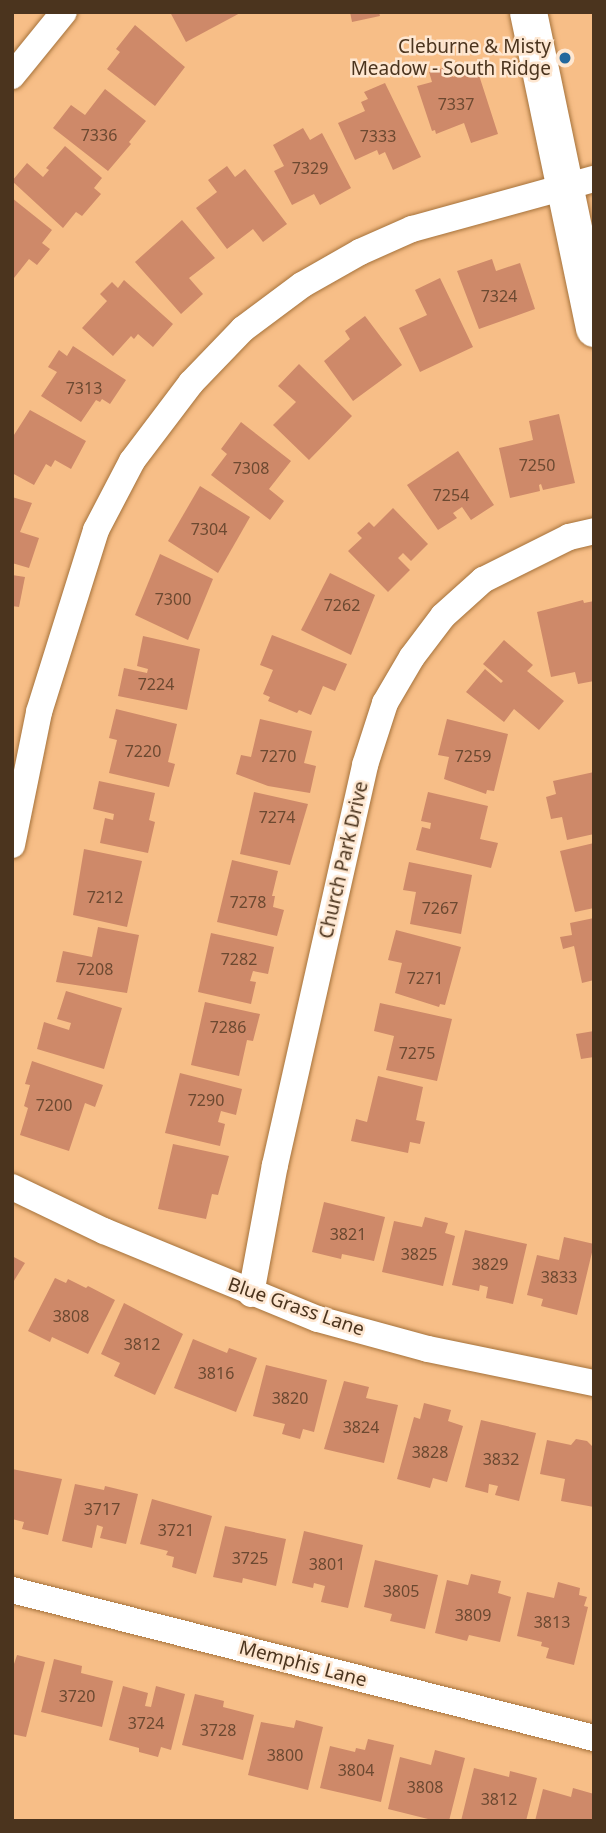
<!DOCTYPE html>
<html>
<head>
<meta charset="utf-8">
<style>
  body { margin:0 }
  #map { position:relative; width:606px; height:1833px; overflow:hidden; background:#f7be87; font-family:"Noto Sans",sans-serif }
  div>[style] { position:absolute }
  .building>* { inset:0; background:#ce8969 }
  .roads { filter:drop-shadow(0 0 2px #a5723b) drop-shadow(0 0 2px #a5723b) }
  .street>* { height:26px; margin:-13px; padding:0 13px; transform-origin:13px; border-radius:13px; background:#fff }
  .secondary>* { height:37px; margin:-18.5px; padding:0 18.5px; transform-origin:18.5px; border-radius:18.5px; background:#fff }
  .dots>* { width:19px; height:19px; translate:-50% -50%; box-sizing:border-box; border:4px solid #fee7d1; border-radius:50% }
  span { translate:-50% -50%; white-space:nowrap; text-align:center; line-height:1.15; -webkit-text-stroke:5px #fee7d1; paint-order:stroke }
  .number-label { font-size:16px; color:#6c4931 }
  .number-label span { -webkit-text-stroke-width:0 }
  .poi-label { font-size:19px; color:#4b341e }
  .right { translate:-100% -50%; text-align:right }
  .street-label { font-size:19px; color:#4b341e }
  .frame { position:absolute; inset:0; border:14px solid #4b341e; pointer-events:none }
</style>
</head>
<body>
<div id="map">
  <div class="building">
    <div style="clip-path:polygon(170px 12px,242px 12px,186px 42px)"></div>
    <div style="clip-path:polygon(350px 12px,379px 12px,380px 16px,352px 22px)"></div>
    <div style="clip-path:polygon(135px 25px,185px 67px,155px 106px,107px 69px,120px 52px,116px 49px)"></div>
    <div style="clip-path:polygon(450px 66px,453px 77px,477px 69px,498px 134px,471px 143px,464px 123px,436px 134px,435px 130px,432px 131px,417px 86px,432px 82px,429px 72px)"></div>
    <div style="clip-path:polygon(385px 83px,421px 157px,393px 170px,385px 152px,379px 155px,377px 150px,355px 160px,338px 123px,365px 111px,361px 102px,368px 99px,364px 92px)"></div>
    <div style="clip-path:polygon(105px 89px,146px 121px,129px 142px,131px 144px,108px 171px,53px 128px,71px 105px,85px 115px)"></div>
    <div style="clip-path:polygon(303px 128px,310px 140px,322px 133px,351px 188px,320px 205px,314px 194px,292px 205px,274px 171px,284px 166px,273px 145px)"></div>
    <div style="clip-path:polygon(65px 146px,102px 178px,94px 188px,101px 194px,82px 216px,76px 212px,63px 228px,12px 181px,27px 163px,43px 177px,49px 170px,46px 168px)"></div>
    <div style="clip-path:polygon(227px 166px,235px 177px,245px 169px,287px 224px,263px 242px,253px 229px,227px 249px,196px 208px,217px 192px,208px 180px)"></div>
    <div style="clip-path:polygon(12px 198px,52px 230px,42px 243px,50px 249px,37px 265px,29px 259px,14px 278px)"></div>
    <div style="clip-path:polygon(182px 220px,215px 258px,189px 278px,203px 294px,181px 314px,135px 262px)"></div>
    <div style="clip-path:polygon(492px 259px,496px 271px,520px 263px,535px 309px,479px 329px,457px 271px)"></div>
    <div style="clip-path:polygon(440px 278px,473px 347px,420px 372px,399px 328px,427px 315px,415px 290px)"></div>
    <div style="clip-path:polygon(124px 280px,173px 324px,153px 347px,138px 334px,134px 339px,131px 336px,113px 356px,82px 328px,107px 301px,100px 294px,112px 282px,118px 288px)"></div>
    <div style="clip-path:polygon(365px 316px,402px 365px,353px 401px,324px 361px,350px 339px,345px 331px)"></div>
    <div style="clip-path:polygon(73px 346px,126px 380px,110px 404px,102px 399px,100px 402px,96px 400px,81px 422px,41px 396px,57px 372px,48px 367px,59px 350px,67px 356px)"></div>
    <div style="clip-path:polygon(299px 364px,352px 416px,309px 460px,273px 425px,296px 402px,278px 386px)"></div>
    <div style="clip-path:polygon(30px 410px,86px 441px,71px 469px,55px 460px,51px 467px,46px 464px,34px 485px,12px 473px,12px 438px)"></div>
    <div style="clip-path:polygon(559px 414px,575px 483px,543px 490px,541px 484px,539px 485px,540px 491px,510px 498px,499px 448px,533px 440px,529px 421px)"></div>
    <div style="clip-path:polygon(241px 422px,291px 461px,269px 489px,284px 501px,270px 520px,211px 475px,227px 454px,221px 449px)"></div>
    <div style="clip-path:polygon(458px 451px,494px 505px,471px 520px,462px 507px,453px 513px,457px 518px,438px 530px,407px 485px)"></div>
    <div style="clip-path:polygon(200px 486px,250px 517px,218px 573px,168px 541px)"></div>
    <div style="clip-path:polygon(12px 497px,32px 503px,20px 532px,39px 538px,29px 568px,12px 563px)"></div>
    <div style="clip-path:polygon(393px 508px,428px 544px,411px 561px,403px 553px,398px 558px,410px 570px,388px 592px,348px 551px,362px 538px,357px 533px,369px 522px,374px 527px)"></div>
    <div style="clip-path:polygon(160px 554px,213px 579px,188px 640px,135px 615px)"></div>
    <div style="clip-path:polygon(330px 573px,375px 595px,351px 655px,301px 630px)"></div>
    <div style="clip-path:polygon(12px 575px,25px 577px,19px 607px,12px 606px)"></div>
    <div style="clip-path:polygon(583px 600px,584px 603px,594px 601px,594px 681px,578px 684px,575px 672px,551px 677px,537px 612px)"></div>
    <div style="clip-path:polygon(272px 635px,347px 664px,335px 691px,323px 686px,311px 715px,299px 710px,297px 713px,268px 701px,270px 697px,263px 694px,273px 670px,260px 665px)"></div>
    <div style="clip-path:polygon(143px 636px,200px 649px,187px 710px,118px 696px,124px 668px,147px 673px,148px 669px,137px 666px)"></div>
    <div style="clip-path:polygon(504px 640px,533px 665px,527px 671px,564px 701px,539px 730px,514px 709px,504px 722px,466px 692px,485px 669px,501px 683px,503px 681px,483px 664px)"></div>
    <div style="clip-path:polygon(116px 709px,177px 724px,168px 762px,175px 764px,169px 787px,109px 773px,117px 740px,109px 738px)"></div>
    <div style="clip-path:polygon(260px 719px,312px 731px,304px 763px,316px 766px,310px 793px,268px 786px,236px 774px,241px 755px,251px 757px)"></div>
    <div style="clip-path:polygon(447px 719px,508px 734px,494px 791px,487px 790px,486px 794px,444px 779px,449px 757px,438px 755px)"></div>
    <div style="clip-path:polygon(594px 772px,594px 834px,567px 840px,562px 817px,551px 819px,546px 797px,556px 794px,553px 781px)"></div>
    <div style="clip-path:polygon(99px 781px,155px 793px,149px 820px,155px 822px,148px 853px,100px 843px,105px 818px,113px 820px,114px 814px,93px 809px)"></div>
    <div style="clip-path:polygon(254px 792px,308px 804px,290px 865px,240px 854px)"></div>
    <div style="clip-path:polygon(428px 792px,488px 806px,480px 839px,498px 843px,491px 868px,416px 850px,422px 827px,430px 829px,431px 823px,421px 821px)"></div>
    <div style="clip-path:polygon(594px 843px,594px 908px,575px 912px,560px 851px)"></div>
    <div style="clip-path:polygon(84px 849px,142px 861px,127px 927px,73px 915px)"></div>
    <div style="clip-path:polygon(232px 860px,278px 871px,272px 896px,275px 896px,273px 907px,284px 910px,277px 936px,217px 922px)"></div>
    <div style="clip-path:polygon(409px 862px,472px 875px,461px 934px,410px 924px,416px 892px,403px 890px)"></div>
    <div style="clip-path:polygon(594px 918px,594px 980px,582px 983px,574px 946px,563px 949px,560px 937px,572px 935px,570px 923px)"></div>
    <div style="clip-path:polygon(98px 927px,139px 935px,127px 993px,56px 982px,63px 951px,92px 957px)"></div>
    <div style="clip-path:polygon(396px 930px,461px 947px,445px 1005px,440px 1004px,439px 1007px,395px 993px,402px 963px,388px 960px)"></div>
    <div style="clip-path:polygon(211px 933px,274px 947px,268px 974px,253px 971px,250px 981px,256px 982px,251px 1004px,198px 992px)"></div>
    <div style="clip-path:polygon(66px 991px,122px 1008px,104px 1069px,37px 1049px,44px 1022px,69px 1030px,71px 1023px,57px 1019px)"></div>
    <div style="clip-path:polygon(205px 1002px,260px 1014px,253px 1041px,247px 1040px,239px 1076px,191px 1065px)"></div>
    <div style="clip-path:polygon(380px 1003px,452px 1019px,437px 1081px,386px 1070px,394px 1036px,374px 1031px)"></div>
    <div style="clip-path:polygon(594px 1031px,594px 1057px,581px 1059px,576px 1034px)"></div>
    <div style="clip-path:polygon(32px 1061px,103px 1085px,95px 1107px,85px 1103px,69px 1151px,20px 1135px,28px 1108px,24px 1106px,30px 1085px,25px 1084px)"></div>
    <div style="clip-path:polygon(180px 1073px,242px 1089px,236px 1115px,221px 1111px,218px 1122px,225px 1124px,220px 1146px,165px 1133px)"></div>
    <div style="clip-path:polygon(378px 1076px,423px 1087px,416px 1120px,425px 1122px,420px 1144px,410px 1142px,408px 1153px,351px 1141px,356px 1119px,367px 1122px)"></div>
    <div style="clip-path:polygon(173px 1144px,229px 1156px,218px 1195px,212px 1194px,206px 1219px,158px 1209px)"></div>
    <div style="clip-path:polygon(324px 1202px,385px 1217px,374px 1261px,342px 1254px,341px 1259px,312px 1252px)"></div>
    <div style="clip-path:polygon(425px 1217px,448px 1223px,445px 1233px,455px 1236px,443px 1286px,382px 1272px,394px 1221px,422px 1227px)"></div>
    <div style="clip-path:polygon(465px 1230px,527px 1244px,513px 1304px,486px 1298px,488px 1287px,480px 1285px,479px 1291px,452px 1285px)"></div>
    <div style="clip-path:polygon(564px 1237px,594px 1244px,577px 1315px,541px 1306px,543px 1299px,527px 1295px,537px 1255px,559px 1260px)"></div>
    <div style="clip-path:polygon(12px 1256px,25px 1263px,12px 1284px)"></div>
    <div style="clip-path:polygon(55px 1278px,66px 1283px,68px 1279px,86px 1288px,88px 1286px,115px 1300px,88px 1354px,52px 1337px,50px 1342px,28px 1331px)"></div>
    <div style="clip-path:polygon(124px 1303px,183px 1334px,155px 1395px,114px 1376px,120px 1363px,101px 1354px)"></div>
    <div style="clip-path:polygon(193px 1339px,227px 1353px,229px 1348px,257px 1358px,236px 1412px,174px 1388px)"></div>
    <div style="clip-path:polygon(266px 1365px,327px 1380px,314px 1432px,303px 1429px,300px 1439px,282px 1434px,285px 1424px,253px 1416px)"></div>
    <div style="clip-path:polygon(344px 1381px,369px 1387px,366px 1398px,398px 1405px,384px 1463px,324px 1449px)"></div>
    <div style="clip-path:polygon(424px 1403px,451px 1410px,448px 1421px,463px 1426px,447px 1482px,433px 1478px,430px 1488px,397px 1479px,414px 1417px,420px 1419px)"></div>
    <div style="clip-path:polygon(481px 1420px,536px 1433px,519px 1501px,495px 1495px,498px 1486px,489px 1484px,488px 1493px,465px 1487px)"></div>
    <div style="clip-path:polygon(576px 1439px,587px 1441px,594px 1448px,594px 1507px,561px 1501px,565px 1479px,540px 1474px,547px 1440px,571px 1445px)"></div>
    <div style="clip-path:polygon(12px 1469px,62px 1479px,48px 1535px,22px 1529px,24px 1522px,12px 1519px)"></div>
    <div style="clip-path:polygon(75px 1484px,104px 1490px,105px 1486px,138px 1494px,126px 1544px,100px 1538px,103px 1527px,97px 1525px,92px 1548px,62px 1541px)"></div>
    <div style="clip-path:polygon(152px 1499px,212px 1516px,196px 1574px,172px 1567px,174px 1557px,166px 1555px,168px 1551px,140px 1544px)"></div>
    <div style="clip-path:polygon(225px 1526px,286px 1539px,276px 1586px,243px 1578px,242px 1583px,213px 1577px)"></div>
    <div style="clip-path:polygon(304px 1531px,363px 1545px,348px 1608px,321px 1602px,325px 1586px,314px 1583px,313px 1588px,292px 1583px)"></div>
    <div style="clip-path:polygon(375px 1560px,438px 1575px,425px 1629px,390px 1621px,392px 1614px,364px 1607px)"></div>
    <div style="clip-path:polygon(471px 1574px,501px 1581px,498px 1593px,511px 1597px,500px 1642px,469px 1635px,467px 1641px,435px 1633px,447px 1580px,468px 1585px)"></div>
    <div style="clip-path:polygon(558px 1582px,580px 1588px,579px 1595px,587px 1597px,584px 1606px,588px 1607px,574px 1665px,546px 1658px,549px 1648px,541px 1646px,542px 1642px,517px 1636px,527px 1592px,554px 1598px)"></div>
    <div style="clip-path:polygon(17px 1655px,45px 1662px,26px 1737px,12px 1734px,12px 1670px)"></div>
    <div style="clip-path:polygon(54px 1659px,82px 1666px,81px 1673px,113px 1681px,102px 1727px,41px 1712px)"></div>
    <div style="clip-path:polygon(123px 1686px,148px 1693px,145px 1706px,151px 1707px,156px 1686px,185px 1694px,171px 1750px,161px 1747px,158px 1757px,139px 1752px,139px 1748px,109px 1740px)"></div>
    <div style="clip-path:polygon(195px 1694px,224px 1701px,223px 1707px,254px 1715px,243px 1760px,182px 1745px)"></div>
    <div style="clip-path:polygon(296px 1720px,323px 1727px,308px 1790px,248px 1775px,261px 1722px,294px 1728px)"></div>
    <div style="clip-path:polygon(368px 1739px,394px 1745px,381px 1802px,320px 1788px,330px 1746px,355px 1752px,356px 1748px,365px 1750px)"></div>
    <div style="clip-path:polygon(435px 1750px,465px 1758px,449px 1821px,436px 1821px,388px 1809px,400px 1757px,431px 1765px)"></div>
    <div style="clip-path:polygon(474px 1768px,509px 1777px,510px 1771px,537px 1778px,526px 1821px,461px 1821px)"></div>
    <div style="clip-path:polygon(573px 1788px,594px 1794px,594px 1821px,535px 1821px,543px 1789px,571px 1797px)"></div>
  </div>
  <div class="roads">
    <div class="street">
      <div style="left:12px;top:76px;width:82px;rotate:-50.9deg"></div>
      <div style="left:12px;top:845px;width:136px;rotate:-78.5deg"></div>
      <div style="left:39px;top:712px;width:191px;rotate:-72.6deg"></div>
      <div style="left:96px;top:530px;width:78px;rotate:-62.4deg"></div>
      <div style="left:132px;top:461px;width:98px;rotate:-52.9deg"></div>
      <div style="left:191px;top:383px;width:75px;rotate:-46.1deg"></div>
      <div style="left:243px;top:329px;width:74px;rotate:-36.7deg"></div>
      <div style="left:302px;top:285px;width:67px;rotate:-29.6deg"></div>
      <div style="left:360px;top:252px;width:57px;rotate:-23.9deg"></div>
      <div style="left:412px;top:229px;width:189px;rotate:-15.4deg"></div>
      <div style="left:12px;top:1187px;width:102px;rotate:25.6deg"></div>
      <div style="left:104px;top:1231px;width:231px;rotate:22.4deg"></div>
      <div style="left:318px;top:1319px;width:114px;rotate:15.3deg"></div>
      <div style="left:428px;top:1349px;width:169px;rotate:11.6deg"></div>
      <div style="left:251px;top:1294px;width:131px;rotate:-79.5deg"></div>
      <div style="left:275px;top:1165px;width:410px;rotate:-77.3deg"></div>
      <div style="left:365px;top:765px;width:65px;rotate:-72.1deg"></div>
      <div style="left:385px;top:703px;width:53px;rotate:-59.6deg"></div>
      <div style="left:412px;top:657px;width:51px;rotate:-52.9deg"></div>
      <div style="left:443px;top:616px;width:54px;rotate:-42deg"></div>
      <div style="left:483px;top:580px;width:96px;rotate:-26.6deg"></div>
      <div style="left:569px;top:537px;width:26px;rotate:-13deg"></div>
      <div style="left:12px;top:1590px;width:601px;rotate:14.27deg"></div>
    </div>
    <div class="secondary">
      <div style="left:528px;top:12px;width:323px;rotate:78.2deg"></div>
    </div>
  </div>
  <div class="dots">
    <div style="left:565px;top:58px;background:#23689d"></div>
  </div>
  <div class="number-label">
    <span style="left:456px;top:104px">7337</span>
    <span style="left:99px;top:135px">7336</span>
    <span style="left:378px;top:136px">7333</span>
    <span style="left:310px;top:168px">7329</span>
    <span style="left:499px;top:296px">7324</span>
    <span style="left:84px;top:388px">7313</span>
    <span style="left:537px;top:465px">7250</span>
    <span style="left:251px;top:468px">7308</span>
    <span style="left:451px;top:495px">7254</span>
    <span style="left:209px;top:529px">7304</span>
    <span style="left:173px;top:599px">7300</span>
    <span style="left:342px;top:605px">7262</span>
    <span style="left:156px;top:684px">7224</span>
    <span style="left:143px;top:751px">7220</span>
    <span style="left:278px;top:756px">7270</span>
    <span style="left:473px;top:756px">7259</span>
    <span style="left:277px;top:817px">7274</span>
    <span style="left:105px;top:897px">7212</span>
    <span style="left:248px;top:902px">7278</span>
    <span style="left:440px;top:908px">7267</span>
    <span style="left:239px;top:959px">7282</span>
    <span style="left:95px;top:969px">7208</span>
    <span style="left:425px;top:978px">7271</span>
    <span style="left:228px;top:1027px">7286</span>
    <span style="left:417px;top:1053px">7275</span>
    <span style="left:206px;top:1100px">7290</span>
    <span style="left:54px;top:1105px">7200</span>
    <span style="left:348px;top:1234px">3821</span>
    <span style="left:419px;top:1254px">3825</span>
    <span style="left:490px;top:1264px">3829</span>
    <span style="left:559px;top:1277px">3833</span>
    <span style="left:71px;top:1316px">3808</span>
    <span style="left:142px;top:1344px">3812</span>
    <span style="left:216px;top:1373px">3816</span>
    <span style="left:290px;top:1398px">3820</span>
    <span style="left:361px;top:1427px">3824</span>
    <span style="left:430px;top:1452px">3828</span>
    <span style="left:501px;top:1459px">3832</span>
    <span style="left:102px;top:1509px">3717</span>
    <span style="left:176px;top:1530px">3721</span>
    <span style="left:250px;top:1558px">3725</span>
    <span style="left:327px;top:1564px">3801</span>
    <span style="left:401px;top:1591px">3805</span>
    <span style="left:473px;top:1615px">3809</span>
    <span style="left:552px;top:1622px">3813</span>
    <span style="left:77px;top:1696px">3720</span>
    <span style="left:146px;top:1723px">3724</span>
    <span style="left:218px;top:1730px">3728</span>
    <span style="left:285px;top:1755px">3800</span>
    <span style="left:356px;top:1770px">3804</span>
    <span style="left:425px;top:1787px">3808</span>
    <span style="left:499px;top:1799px">3812</span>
  </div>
  <div class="poi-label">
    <span class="right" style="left:551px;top:58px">Cleburne &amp; Misty<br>Meadow - South Ridge</span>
  </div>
  <div class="street-label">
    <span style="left:344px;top:860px;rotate:-77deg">Church Park Drive</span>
    <span style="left:296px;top:1307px;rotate:19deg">Blue Grass Lane</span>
    <span style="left:303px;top:1664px;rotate:15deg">Memphis Lane</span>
  </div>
  <div class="frame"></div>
</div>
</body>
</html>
